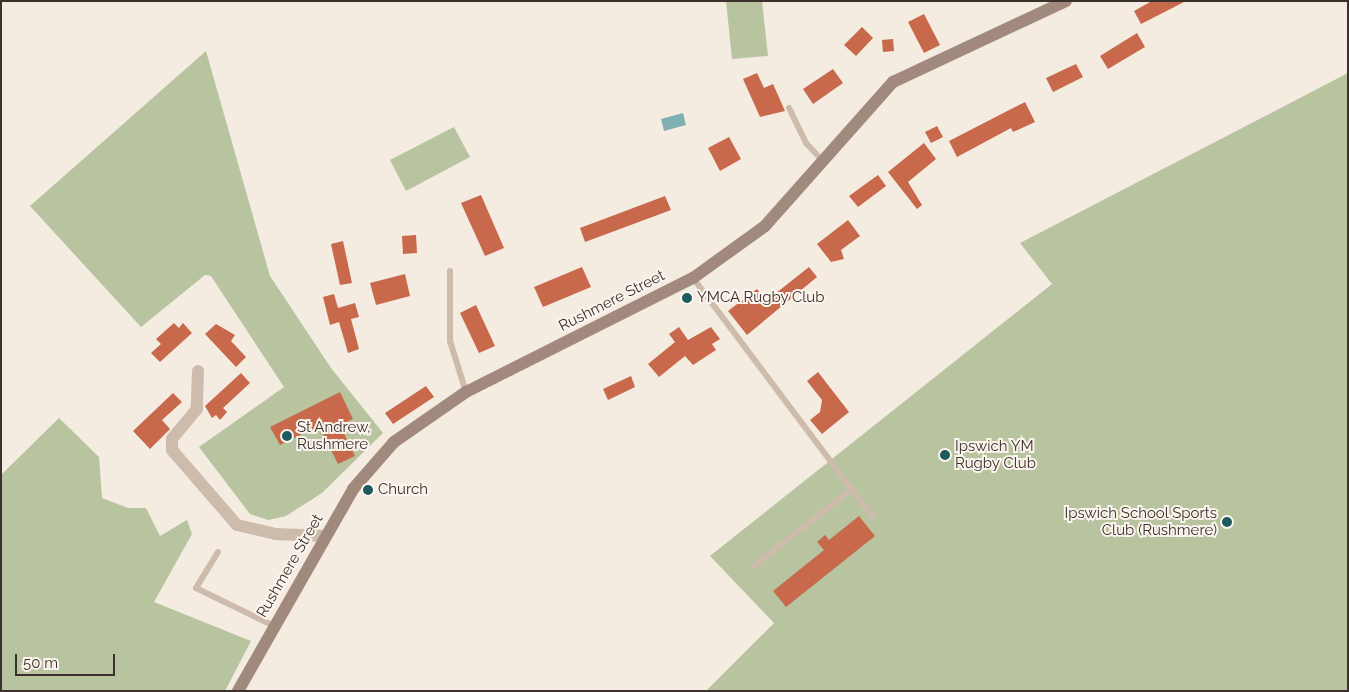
<!DOCTYPE html>
<html>
<head>
<meta charset="utf-8">
<style>
  body { margin:0 }
  #map { position:relative; width:1349px; height:692px; overflow:hidden; background:#f4ebe1; font-family:Raleway,sans-serif }
  div>[style] { position:absolute }
  .green>* { inset:0; background:#b8c4a0 }
  .water>* { inset:0; background:#7fb0b2 }
  .building>* { inset:0; background:#c8694b }
  .lane>* { height:6px; margin:-3px; padding:0 3px; transform-origin:3px; border-radius:3px; background:#cdbbac }
  .street>* { height:12px; margin:-6px; padding:0 6px; transform-origin:6px; border-radius:6px; background:#cdbbac }
  .secondary>* { height:12px; margin:-6px; padding:0 6px; transform-origin:6px; border-radius:6px; background:#a18a7d }
  .dots>* { width:14px; height:14px; translate:-50% -50%; box-sizing:border-box; border:2px solid #fbf5ee; border-radius:50% }
  span { translate:-50% -50%; white-space:nowrap; text-align:center; line-height:1.15; -webkit-text-stroke:4px #fbf5ee; paint-order:stroke }
  .poi-label { font-size:15px; color:#3b302b }
  .left { translate:0 -50%; text-align:left }
  .right { translate:-100% -50%; text-align:right }
  .street-label { font-size:15px; color:#3b302b }
  .frame { position:absolute; inset:0; border:2px solid #3b302b; pointer-events:none }
  .scale { position:absolute; left:15px; top:654px; width:100px; height:22px; box-sizing:border-box; border:2px solid #3b302b; border-top:0; padding-left:6px; font-size:15px; line-height:18px; white-space:nowrap; color:#3b302b; -webkit-text-stroke:4px #fbf5ee; paint-order:stroke }
</style>
</head>
<body>
<div id="map">
  <div class="green">
    <div style="clip-path:polygon(726px 1px,762px 1px,768px 56px,732px 59px)"></div>
    <div style="clip-path:polygon(206px 51px,270px 276px,331px 368px,383px 433px,322px 493px,286px 516px,268px 520px,250px 514px,199px 447px,284px 387px,211px 276px,205px 275px,141px 327px,30px 206px)"></div>
    <div style="clip-path:polygon(1348px 73px,1348px 691px,706px 691px,774px 623px,710px 556px,1052px 284px,1020px 243px)"></div>
    <div style="clip-path:polygon(454px 127px,470px 157px,406px 191px,390px 160px)"></div>
    <div style="clip-path:polygon(59px 418px,99px 457px,102px 498px,128px 508px,146px 508px,160px 536px,187px 520px,192px 534px,154px 602px,251px 641px,225px 691px,1px 691px,1px 475px)"></div>
  </div>
  <div class="water">
    <div style="clip-path:polygon(683px 113px,686px 125px,664px 131px,661px 119px)"></div>
  </div>
  <div class="building">
    <div style="clip-path:polygon(1152px 1px,1186px 1px,1141px 24px,1134px 11px)"></div>
    <div style="clip-path:polygon(924px 14px,940px 45px,924px 53px,908px 22px)"></div>
    <div style="clip-path:polygon(862px 27px,873px 38px,856px 56px,844px 45px)"></div>
    <div style="clip-path:polygon(1137px 33px,1145px 47px,1108px 69px,1100px 56px)"></div>
    <div style="clip-path:polygon(893px 39px,894px 51px,883px 52px,882px 40px)"></div>
    <div style="clip-path:polygon(1076px 64px,1083px 77px,1053px 92px,1046px 78px)"></div>
    <div style="clip-path:polygon(833px 69px,843px 83px,813px 104px,803px 89px)"></div>
    <div style="clip-path:polygon(757px 73px,764px 88px,773px 84px,785px 111px,760px 117px,743px 79px)"></div>
    <div style="clip-path:polygon(1025px 102px,1035px 122px,1013px 132px,1011px 128px,957px 157px,949px 141px)"></div>
    <div style="clip-path:polygon(937px 126px,943px 137px,931px 143px,925px 132px)"></div>
    <div style="clip-path:polygon(729px 137px,741px 159px,720px 171px,708px 148px)"></div>
    <div style="clip-path:polygon(924px 143px,936px 159px,908px 182px,922px 205px,917px 209px,888px 172px)"></div>
    <div style="clip-path:polygon(878px 175px,886px 186px,858px 207px,849px 196px)"></div>
    <div style="clip-path:polygon(481px 195px,504px 248px,485px 256px,461px 203px)"></div>
    <div style="clip-path:polygon(665px 196px,671px 210px,585px 242px,580px 228px)"></div>
    <div style="clip-path:polygon(848px 220px,860px 236px,841px 250px,844px 259px,831px 262px,817px 244px)"></div>
    <div style="clip-path:polygon(416px 235px,417px 253px,403px 254px,402px 236px)"></div>
    <div style="clip-path:polygon(343px 241px,352px 283px,340px 285px,331px 244px)"></div>
    <div style="clip-path:polygon(582px 267px,591px 287px,543px 307px,534px 287px)"></div>
    <div style="clip-path:polygon(809px 267px,817px 277px,747px 335px,728px 311px,757px 289px,766px 301px)"></div>
    <div style="clip-path:polygon(405px 274px,410px 296px,376px 305px,370px 283px)"></div>
    <div style="clip-path:polygon(334px 294px,338px 308px,355px 303px,359px 317px,351px 319px,359px 349px,348px 353px,339px 322px,330px 325px,323px 297px)"></div>
    <div style="clip-path:polygon(476px 305px,495px 346px,479px 353px,460px 313px)"></div>
    <div style="clip-path:polygon(174px 323px,179px 328px,183px 323px,192px 333px,160px 362px,151px 353px,161px 344px,156px 339px)"></div>
    <div style="clip-path:polygon(216px 324px,235px 335px,231px 341px,246px 357px,236px 367px,205px 334px)"></div>
    <div style="clip-path:polygon(679px 327px,688px 340px,711px 327px,720px 339px,712px 344px,716px 350px,693px 365px,685px 356px,659px 377px,648px 364px,675px 342px,669px 334px)"></div>
    <div style="clip-path:polygon(818px 372px,849px 412px,822px 434px,810px 420px,820px 412px,822px 400px,807px 381px)"></div>
    <div style="clip-path:polygon(241px 373px,250px 383px,223px 408px,227px 412px,220px 420px,216px 415px,212px 418px,205px 406px)"></div>
    <div style="clip-path:polygon(631px 376px,635px 387px,608px 400px,603px 389px)"></div>
    <div style="clip-path:polygon(426px 386px,434px 397px,393px 424px,385px 413px)"></div>
    <div style="clip-path:polygon(340px 392px,353px 419px,340px 425px,355px 456px,338px 464px,319px 426px,280px 445px,270px 427px)"></div>
    <div style="clip-path:polygon(173px 393px,182px 402px,162px 420px,170px 429px,150px 449px,133px 431px)"></div>
    <div style="clip-path:polygon(859px 516px,875px 536px,786px 607px,773px 591px,824px 550px,817px 542px,825px 535px,829px 540px)"></div>
  </div>
  <div class="lane">
    <div style="left:789px;top:108px;width:39px;rotate:64deg"></div>
    <div style="left:806px;top:143px;width:25px;rotate:47deg"></div>
    <div style="left:450px;top:271px;width:70px;rotate:90deg"></div>
    <div style="left:450px;top:341px;width:53px;rotate:72.6deg"></div>
    <div style="left:693px;top:278px;width:298px;rotate:53.1deg"></div>
    <div style="left:218px;top:552px;width:42px;rotate:121.4deg"></div>
    <div style="left:196px;top:588px;width:87px;rotate:26deg"></div>
    <div style="left:754px;top:566px;width:125px;rotate:-38.2deg"></div>
  </div>
  <div class="street">
    <div style="left:198px;top:371px;width:38px;rotate:92deg"></div>
    <div style="left:197px;top:409px;width:39px;rotate:130deg"></div>
    <div style="left:172px;top:439px;width:11px;rotate:90deg"></div>
    <div style="left:172px;top:450px;width:99px;rotate:49.1deg"></div>
    <div style="left:237px;top:525px;width:39px;rotate:13deg"></div>
    <div style="left:275px;top:534px;width:51px;rotate:2.2deg"></div>
  </div>
  <div class="secondary">
    <div style="left:238px;top:691px;width:232px;rotate:-60.3deg"></div>
    <div style="left:353px;top:489px;width:62px;rotate:-48.9deg"></div>
    <div style="left:394px;top:442px;width:88px;rotate:-34.8deg"></div>
    <div style="left:466px;top:392px;width:254px;rotate:-26.7deg"></div>
    <div style="left:693px;top:278px;width:89px;rotate:-35.8deg"></div>
    <div style="left:765px;top:226px;width:193px;rotate:-48.4deg"></div>
    <div style="left:893px;top:82px;width:191px;rotate:-25.1deg"></div>
  </div>
  <div class="dots">
    <div style="left:687px;top:298px;background:#1f5a5e"></div>
    <div style="left:287px;top:436px;background:#1f5a5e"></div>
    <div style="left:945px;top:455px;background:#1f5a5e"></div>
    <div style="left:368px;top:490px;background:#1f5a5e"></div>
    <div style="left:1227px;top:522px;background:#1f5a5e"></div>
  </div>
  <div class="poi-label">
    <span class="left" style="left:697px;top:298px">YMCA Rugby Club</span>
    <span class="left" style="left:297px;top:436px">St Andrew,<br>Rushmere</span>
    <span class="left" style="left:955px;top:455px">Ipswich YM<br>Rugby Club</span>
    <span class="left" style="left:378px;top:490px">Church</span>
    <span class="right" style="left:1217px;top:522px">Ipswich School Sports<br>Club (Rushmere)</span>
  </div>
  <div class="street-label">
    <span style="left:612px;top:301px;rotate:-27deg">Rushmere Street</span>
    <span style="left:290px;top:566px;rotate:-60deg">Rushmere Street</span>
  </div>
  <div class="frame"></div>
  <div class="scale">50 m</div>
</div>
</body>
</html>
